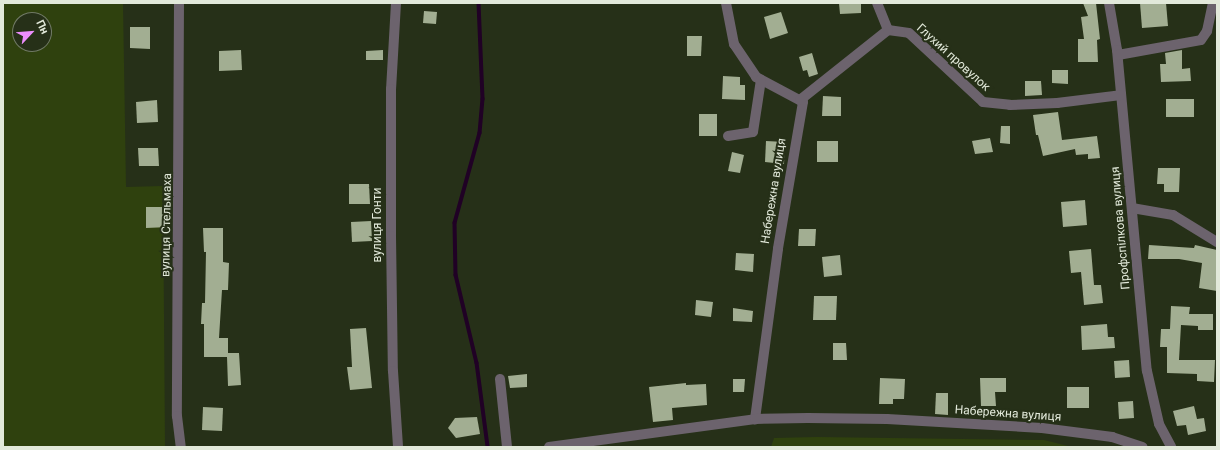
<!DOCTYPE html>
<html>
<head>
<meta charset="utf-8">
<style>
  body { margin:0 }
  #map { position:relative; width:1220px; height:450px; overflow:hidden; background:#263018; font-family:Roboto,sans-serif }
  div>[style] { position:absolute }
  .green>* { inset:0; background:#2f410e }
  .stream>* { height:3.5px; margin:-1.75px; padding:0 1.75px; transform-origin:1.75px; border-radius:1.75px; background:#200125 }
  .building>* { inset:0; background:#a2ae92 }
  .minor>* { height:10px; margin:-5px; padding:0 5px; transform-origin:5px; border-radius:5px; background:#6c636d }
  span { translate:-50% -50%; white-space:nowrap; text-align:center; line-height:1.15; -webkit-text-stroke:4px #263018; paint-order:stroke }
  .street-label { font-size:12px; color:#e2e9da }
  .frame { position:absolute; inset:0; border:4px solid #e2e9da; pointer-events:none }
  .north { position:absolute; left:12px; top:12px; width:40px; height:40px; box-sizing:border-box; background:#263018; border:1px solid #717a66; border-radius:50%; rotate:64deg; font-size:11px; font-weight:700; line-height:16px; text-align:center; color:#e2e9da }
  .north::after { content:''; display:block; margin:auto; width:14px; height:18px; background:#eb8dfc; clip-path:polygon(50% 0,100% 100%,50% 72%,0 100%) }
</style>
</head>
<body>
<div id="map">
  <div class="green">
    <div style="clip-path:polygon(evenodd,3px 3px,123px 3px,126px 187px,163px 186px,165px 447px,3px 447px,3px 3px,20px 20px,44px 20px,44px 44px,20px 44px,20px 20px)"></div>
    <div style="clip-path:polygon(817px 437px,1044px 440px,1072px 447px,771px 447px,774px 438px)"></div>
  </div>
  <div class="stream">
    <div style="left:479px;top:3px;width:96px;rotate:87.6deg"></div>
    <div style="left:483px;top:99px;width:34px;rotate:95deg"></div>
    <div style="left:480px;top:133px;width:93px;rotate:105.5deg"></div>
    <div style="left:455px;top:223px;width:52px;rotate:88.9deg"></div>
    <div style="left:456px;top:275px;width:90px;rotate:76.6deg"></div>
    <div style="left:477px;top:363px;width:85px;rotate:82.5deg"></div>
  </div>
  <div class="building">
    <div style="clip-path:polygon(839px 3px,861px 3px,861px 13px,840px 14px)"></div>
    <div style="clip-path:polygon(1083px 3px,1096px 3px,1100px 39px,1097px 40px,1098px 62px,1078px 62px,1078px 39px,1084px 39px,1081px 17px,1088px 16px)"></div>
    <div style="clip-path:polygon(1140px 3px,1166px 3px,1168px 26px,1142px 28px)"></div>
    <div style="clip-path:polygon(424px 11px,437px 12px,436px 24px,423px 23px)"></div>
    <div style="clip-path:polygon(781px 12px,788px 33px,770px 39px,764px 17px)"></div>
    <div style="clip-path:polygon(130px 27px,150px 27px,150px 49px,130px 48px)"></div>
    <div style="clip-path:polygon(687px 36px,702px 36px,701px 56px,687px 56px)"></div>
    <div style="clip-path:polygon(241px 50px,242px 70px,219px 71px,219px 51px)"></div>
    <div style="clip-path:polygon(383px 50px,383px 60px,366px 60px,366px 51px)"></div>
    <div style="clip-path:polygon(1182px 50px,1182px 69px,1190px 68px,1191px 81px,1161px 82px,1160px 64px,1166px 64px,1165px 53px)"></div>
    <div style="clip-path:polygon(812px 53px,818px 74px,809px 77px,807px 70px,803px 71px,799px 57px)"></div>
    <div style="clip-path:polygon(1052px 70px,1068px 70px,1068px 84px,1052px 83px)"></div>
    <div style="clip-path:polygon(723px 76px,740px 77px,740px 85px,745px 85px,745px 100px,722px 99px)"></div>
    <div style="clip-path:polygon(1025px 81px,1041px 81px,1042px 95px,1025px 96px)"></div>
    <div style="clip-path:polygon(823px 96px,841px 97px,841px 116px,822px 116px)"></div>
    <div style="clip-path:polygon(1166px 99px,1194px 99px,1194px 117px,1166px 117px)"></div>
    <div style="clip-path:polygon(157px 100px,158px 122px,137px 123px,136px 102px)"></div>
    <div style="clip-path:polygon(1058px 112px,1062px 140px,1097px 136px,1100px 158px,1088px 159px,1088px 154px,1076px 155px,1075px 149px,1043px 156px,1038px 135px,1036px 135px,1033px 115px)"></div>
    <div style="clip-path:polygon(699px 114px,717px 114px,717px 136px,699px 136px)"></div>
    <div style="clip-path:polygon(1001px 126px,1010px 126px,1010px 144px,1000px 143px)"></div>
    <div style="clip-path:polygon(990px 138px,993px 152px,975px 154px,972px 141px)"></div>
    <div style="clip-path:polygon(766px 141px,785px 142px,784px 164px,765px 162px)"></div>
    <div style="clip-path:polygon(817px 141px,838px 141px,838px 162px,817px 162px)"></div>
    <div style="clip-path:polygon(138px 148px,158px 148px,159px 166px,139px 166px)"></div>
    <div style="clip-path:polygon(732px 152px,744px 155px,740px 173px,728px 171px)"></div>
    <div style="clip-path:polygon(1158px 168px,1180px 168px,1179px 192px,1164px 192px,1164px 184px,1157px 184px)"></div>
    <div style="clip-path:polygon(349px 184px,369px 184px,370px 204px,349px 204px)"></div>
    <div style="clip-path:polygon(1085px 200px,1087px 225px,1063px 227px,1061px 202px)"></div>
    <div style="clip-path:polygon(146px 207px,168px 207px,169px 227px,146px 228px)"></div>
    <div style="clip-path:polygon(371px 221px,372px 241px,352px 242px,351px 222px)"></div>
    <div style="clip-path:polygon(203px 228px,223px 228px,223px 262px,229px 263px,228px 290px,222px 290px,219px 338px,228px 338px,228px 353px,239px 353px,241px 385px,228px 386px,227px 357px,204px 357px,204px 324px,201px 324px,202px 303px,205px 303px,206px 252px,204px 252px)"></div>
    <div style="clip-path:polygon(799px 229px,816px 229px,815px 246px,798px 246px)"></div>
    <div style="clip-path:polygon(1149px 245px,1194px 248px,1195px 245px,1217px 250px,1217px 291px,1199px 288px,1202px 263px,1179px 259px,1148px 259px)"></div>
    <div style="clip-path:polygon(1091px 249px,1094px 285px,1101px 285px,1103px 303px,1084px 305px,1081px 272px,1071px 273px,1069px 251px)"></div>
    <div style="clip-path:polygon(736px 253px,754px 254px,753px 272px,735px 270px)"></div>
    <div style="clip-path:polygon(840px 255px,842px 275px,824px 277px,822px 257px)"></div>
    <div style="clip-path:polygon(814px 296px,837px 296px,836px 320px,813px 320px)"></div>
    <div style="clip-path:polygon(696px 300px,713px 302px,711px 317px,695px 315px)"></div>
    <div style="clip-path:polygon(1171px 306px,1190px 307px,1189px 314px,1213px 314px,1213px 330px,1198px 330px,1198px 326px,1181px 325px,1179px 360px,1215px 360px,1214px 382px,1197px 381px,1197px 374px,1167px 373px,1167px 347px,1160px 347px,1161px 329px,1170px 329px)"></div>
    <div style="clip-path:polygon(733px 308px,753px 311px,752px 322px,733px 321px)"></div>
    <div style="clip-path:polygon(1107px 324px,1108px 337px,1114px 337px,1115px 348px,1082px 350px,1081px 326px)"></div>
    <div style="clip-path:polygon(366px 328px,372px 388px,350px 390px,347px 367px,352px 367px,350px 329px)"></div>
    <div style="clip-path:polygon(833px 343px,846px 343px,847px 360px,833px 360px)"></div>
    <div style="clip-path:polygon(1129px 360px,1130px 377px,1115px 378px,1114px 361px)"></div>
    <div style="clip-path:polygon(527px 374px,527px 387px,510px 388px,508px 376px)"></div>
    <div style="clip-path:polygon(880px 378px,905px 379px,904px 399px,893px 399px,893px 404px,879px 404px)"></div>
    <div style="clip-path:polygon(980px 378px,1006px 378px,1006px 392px,995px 392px,996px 406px,981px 406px)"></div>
    <div style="clip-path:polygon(733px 379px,745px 379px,744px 392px,733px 392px)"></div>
    <div style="clip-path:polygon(686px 383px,686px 385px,706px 384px,707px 405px,672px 408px,673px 420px,653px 422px,649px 387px)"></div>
    <div style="clip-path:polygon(1067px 387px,1089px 387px,1089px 408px,1067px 408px)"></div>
    <div style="clip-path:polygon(936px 393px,948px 393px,948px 415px,935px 414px)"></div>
    <div style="clip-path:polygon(1133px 401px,1134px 418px,1119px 419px,1118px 402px)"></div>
    <div style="clip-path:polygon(1194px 406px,1197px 419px,1204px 418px,1206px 431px,1188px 435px,1186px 425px,1177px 426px,1173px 411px)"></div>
    <div style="clip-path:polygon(203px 407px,223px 408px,222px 431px,202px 430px)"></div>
    <div style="clip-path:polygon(477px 417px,480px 434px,456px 438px,448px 428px,455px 418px)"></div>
  </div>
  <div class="minor">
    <div style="left:179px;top:3px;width:413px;rotate:90.3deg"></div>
    <div style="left:177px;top:416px;width:31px;rotate:83deg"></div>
    <div style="left:396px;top:3px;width:86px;rotate:93.3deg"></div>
    <div style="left:391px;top:89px;width:147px;rotate:90deg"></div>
    <div style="left:391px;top:236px;width:135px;rotate:89.2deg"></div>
    <div style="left:393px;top:371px;width:76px;rotate:86.2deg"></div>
    <div style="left:726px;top:3px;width:42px;rotate:79deg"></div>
    <div style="left:734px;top:44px;width:40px;rotate:56deg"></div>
    <div style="left:756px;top:77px;width:53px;rotate:28deg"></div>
    <div style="left:803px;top:102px;width:149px;rotate:99.7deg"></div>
    <div style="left:778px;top:249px;width:172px;rotate:97.7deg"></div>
    <div style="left:1109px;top:3px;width:48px;rotate:80.3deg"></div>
    <div style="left:1117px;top:50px;width:322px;rotate:84.7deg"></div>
    <div style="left:1147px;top:371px;width:54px;rotate:77.2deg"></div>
    <div style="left:1159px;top:424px;width:26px;rotate:62deg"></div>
    <div style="left:888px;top:30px;width:21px;rotate:8deg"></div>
    <div style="left:909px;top:33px;width:101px;rotate:43deg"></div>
    <div style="left:983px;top:102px;width:27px;rotate:6deg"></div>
    <div style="left:1010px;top:105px;width:47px;rotate:-2.4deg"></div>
    <div style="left:1057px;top:103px;width:64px;rotate:-7.1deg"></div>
    <div style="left:1118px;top:55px;width:84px;rotate:-10.2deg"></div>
    <div style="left:1201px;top:40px;width:11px;rotate:-56deg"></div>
    <div style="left:1207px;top:31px;width:29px;rotate:-78deg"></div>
    <div style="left:800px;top:100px;width:112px;rotate:-38.5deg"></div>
    <div style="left:888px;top:30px;width:29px;rotate:-112deg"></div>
    <div style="left:728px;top:136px;width:25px;rotate:-9deg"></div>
    <div style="left:753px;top:132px;width:53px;rotate:-81.3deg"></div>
    <div style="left:1132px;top:208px;width:42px;rotate:9.7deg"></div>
    <div style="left:1173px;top:215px;width:52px;rotate:31.5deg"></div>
    <div style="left:500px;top:379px;width:68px;rotate:84.1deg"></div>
    <div style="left:549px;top:447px;width:208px;rotate:-7.7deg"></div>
    <div style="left:755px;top:419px;width:53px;rotate:-1.1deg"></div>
    <div style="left:808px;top:418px;width:79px;rotate:0.7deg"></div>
    <div style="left:887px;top:419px;width:155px;rotate:3.3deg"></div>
    <div style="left:1042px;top:428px;width:71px;rotate:7.3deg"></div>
    <div style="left:1112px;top:437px;width:32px;rotate:18deg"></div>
  </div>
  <div class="street-label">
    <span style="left:953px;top:58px;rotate:42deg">Глухий провулок</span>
    <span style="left:774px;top:191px;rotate:-81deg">Набережна вулиця</span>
    <span style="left:167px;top:225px;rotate:-89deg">вулиця Стельмаха</span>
    <span style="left:378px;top:225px;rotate:-90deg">вулиця Гонти</span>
    <span style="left:1121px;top:228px;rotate:-95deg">Профспілкова вулиця</span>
    <span style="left:1008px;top:414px;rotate:4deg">Набережна вулиця</span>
  </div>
  <div class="frame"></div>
  <div class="north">Пн</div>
</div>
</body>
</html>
